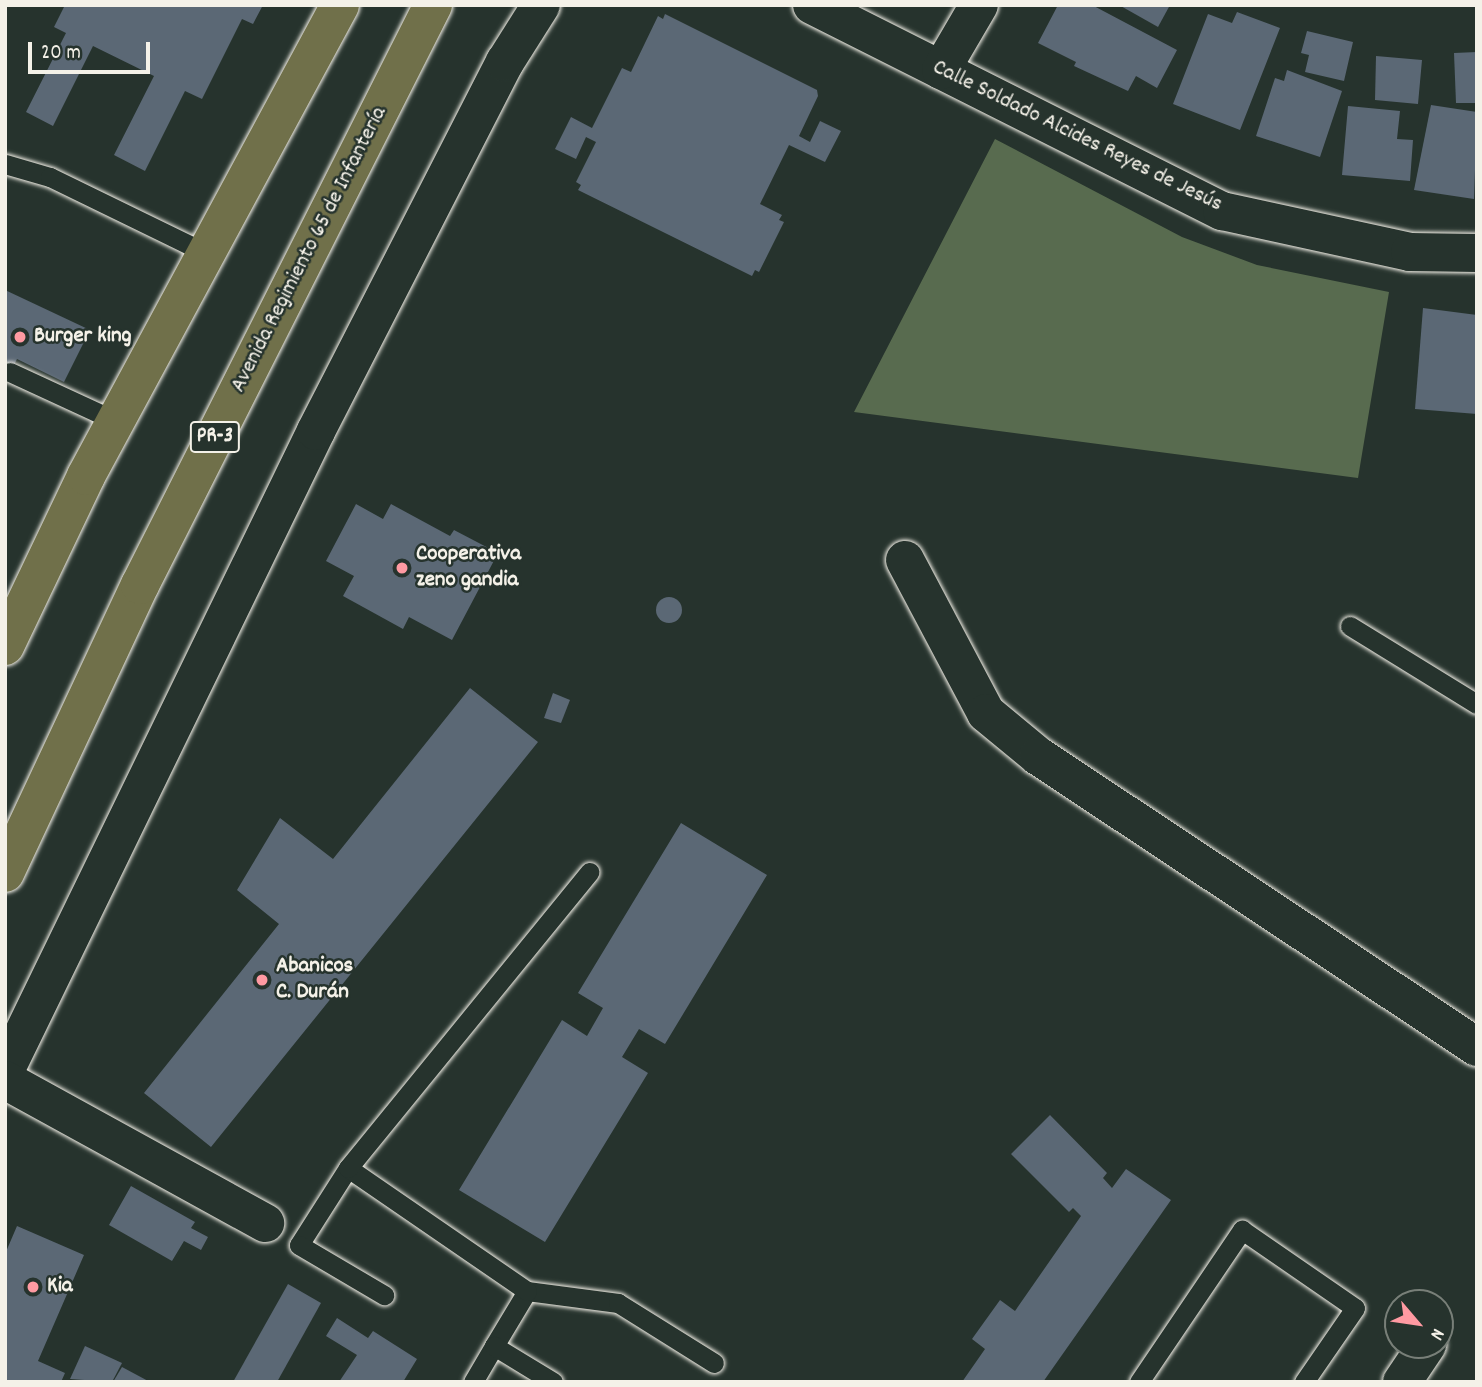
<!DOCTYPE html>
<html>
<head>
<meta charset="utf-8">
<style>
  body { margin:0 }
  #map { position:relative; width:1482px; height:1387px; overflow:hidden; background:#26332d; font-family:Dekko,sans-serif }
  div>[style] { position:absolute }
  .green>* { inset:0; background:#586b4f }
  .building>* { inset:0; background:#5b6875 }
  .round { border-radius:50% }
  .roads { filter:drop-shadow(0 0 2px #f4f1e8) drop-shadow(0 0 2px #f4f1e8) }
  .lane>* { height:19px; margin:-9.5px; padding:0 9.5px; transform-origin:9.5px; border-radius:9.5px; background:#26332d }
  .street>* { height:38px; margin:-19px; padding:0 19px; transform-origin:19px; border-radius:19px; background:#26332d }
  .highway>* { height:38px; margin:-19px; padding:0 19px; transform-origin:19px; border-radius:19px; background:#70704a }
  .dots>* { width:19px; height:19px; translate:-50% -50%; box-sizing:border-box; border:4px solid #26332d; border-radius:50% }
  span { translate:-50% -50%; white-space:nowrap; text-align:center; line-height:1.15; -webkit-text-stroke:5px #26332d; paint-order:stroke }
  .shield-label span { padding:2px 5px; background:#26332d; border:2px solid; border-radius:5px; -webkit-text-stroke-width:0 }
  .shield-label { font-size:21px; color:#f4f1e8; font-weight:700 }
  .street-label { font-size:23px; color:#f4f1e8 }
  .poi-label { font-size:23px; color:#f4f1e8; font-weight:700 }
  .left { translate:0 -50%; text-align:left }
  .frame { position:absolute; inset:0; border:7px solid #f4f1e8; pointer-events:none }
  .north { position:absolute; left:1384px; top:1289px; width:70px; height:70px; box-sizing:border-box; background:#26332d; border:2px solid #787f78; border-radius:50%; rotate:119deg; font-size:19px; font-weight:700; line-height:28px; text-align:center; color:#f4f1e8 }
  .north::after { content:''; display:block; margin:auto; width:24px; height:32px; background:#ff9aa2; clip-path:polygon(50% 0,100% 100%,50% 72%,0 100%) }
  .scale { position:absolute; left:28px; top:42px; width:122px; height:32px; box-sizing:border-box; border:4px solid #f4f1e8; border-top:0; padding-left:9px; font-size:21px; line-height:24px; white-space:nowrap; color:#f4f1e8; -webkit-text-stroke:5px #26332d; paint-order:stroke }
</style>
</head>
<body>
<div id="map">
  <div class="green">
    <div style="clip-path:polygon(995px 139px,1182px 237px,1257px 265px,1389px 292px,1358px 478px,854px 412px)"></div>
  </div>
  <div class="building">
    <div style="clip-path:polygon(65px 5px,263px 5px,253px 24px,242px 19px,202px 99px,185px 91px,145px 171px,114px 155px,154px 76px,93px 46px,53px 126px,26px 112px,66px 33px,54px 27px)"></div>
    <div style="clip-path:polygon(1058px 5px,1092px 5px,1177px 50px,1157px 88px,1136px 76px,1128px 91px,1074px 66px,1076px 62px,1038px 43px)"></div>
    <div style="clip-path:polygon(1119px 5px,1170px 5px,1158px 27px)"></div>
    <div style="clip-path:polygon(1237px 12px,1280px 28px,1240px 130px,1173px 104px,1208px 14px,1232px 23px)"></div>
    <div style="clip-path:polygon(665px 14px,817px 90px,818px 96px,799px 136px,810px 142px,820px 121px,841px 131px,825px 162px,789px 145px,760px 204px,782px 215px,779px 220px,784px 222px,759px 272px,755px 270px,752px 276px,578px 190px,581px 185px,576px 182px,596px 142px,586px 137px,576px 159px,555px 149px,571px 117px,592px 128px,622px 68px,631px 72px,658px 16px,663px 19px)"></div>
    <div style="clip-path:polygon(1307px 31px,1353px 42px,1344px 81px,1305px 72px,1309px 55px,1301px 53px)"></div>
    <div style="clip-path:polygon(1477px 52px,1477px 103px,1456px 103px,1454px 53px)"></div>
    <div style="clip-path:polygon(1376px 56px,1422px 60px,1418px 104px,1375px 100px)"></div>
    <div style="clip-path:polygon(1287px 70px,1342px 91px,1320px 157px,1256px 136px,1275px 78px,1284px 81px)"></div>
    <div style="clip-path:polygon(1431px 105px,1477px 112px,1474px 199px,1414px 190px)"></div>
    <div style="clip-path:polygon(1348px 106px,1400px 111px,1397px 139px,1413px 140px,1410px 181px,1342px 175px)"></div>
    <div style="clip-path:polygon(5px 290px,90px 330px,64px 382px,17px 359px,5px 383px)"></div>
    <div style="clip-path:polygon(1423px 308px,1477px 315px,1477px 414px,1415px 409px)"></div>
    <div style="clip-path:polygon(356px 504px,383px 519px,391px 504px,450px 536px,454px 530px,498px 553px,452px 640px,409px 617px,403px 629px,343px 596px,354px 576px,326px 561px)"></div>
    <div class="round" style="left:656px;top:597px;width:26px;height:26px"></div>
    <div style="clip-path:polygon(470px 688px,538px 742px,211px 1147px,144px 1093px,279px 924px,237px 890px,280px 818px,333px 859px)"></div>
    <div style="clip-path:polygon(553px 693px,570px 700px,561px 723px,544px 718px)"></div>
    <div style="clip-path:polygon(681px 823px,767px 875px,665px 1044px,639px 1029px,622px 1057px,648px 1073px,545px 1242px,459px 1190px,562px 1020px,587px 1036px,603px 1008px,578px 993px)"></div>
    <div style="clip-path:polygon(1050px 1115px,1107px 1173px,1103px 1178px,1112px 1188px,1126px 1169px,1171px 1200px,1043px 1382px,962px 1382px,985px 1349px,972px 1339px,1000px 1300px,1015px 1311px,1081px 1216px,1073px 1208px,1069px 1212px,1011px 1154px)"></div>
    <div style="clip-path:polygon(131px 1186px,195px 1222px,191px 1228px,208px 1237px,201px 1250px,184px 1241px,172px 1261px,109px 1225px)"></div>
    <div style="clip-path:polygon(17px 1226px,84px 1255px,38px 1361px,65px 1373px,61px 1382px,5px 1382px,5px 1254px)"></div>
    <div style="clip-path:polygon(288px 1284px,321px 1303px,277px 1382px,233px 1382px)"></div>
    <div style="clip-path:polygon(337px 1318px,368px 1338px,373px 1331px,417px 1359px,403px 1382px,339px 1382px,357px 1355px,326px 1336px)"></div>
    <div style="clip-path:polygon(85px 1346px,122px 1363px,112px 1382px,70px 1379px)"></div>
    <div style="clip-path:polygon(122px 1367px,150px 1382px,113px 1382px)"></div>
  </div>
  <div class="roads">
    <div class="lane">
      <div style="left:5px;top:164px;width:47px;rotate:16.1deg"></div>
      <div style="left:50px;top:177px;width:174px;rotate:26deg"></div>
      <div style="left:10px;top:372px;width:117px;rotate:24.8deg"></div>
      <div style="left:1350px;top:626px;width:149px;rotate:31.6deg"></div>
      <div style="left:348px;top:1168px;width:91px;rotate:122.5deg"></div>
      <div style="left:299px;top:1245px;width:99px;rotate:30.5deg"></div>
      <div style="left:527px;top:1291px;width:92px;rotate:7.5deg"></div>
      <div style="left:618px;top:1303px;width:113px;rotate:32deg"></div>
      <div style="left:494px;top:1346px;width:64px;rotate:-59deg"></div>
      <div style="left:527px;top:1291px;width:217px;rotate:-145.5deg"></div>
      <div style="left:348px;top:1168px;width:382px;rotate:-50.8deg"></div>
      <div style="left:473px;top:1382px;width:42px;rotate:-59.7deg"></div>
      <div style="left:494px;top:1346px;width:69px;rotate:31.4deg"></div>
      <div style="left:1139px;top:1382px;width:184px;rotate:-55.9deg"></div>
      <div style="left:1242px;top:1230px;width:137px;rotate:34.6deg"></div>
      <div style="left:1355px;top:1308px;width:90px;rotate:124.6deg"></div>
    </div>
    <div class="street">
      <div style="left:812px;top:5px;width:459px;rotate:26.7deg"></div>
      <div style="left:1222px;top:211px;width:192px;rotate:12.3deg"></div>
      <div style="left:1410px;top:252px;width:67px;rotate:0.9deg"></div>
      <div style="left:941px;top:70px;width:75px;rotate:-59.7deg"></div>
      <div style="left:905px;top:560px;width:173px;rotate:62.1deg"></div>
      <div style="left:986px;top:713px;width:67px;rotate:39.6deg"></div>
      <div style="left:1038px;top:756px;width:527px;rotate:33.54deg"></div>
      <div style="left:5px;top:1071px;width:712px;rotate:-64.08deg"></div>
      <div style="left:316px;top:431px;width:415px;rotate:-62.9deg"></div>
      <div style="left:505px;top:62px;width:67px;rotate:-57.7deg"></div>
      <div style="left:5px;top:1080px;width:297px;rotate:28.8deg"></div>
      <div style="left:1402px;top:1382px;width:45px;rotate:-56deg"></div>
    </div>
    <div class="highway">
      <div style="left:5px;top:646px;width:188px;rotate:-64.5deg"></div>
      <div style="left:86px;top:476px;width:535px;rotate:-61.66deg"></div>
      <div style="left:5px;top:873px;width:318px;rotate:-64.9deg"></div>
      <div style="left:140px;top:585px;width:650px;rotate:-63.2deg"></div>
    </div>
  </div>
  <div class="dots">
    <div style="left:20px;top:337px;background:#ff9aa2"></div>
    <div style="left:402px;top:568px;background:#ff9aa2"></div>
    <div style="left:262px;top:980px;background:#ff9aa2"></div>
    <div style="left:33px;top:1287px;background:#ff9aa2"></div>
  </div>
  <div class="shield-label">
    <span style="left:215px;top:437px">PR-3</span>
  </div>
  <div class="street-label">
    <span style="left:1077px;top:137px;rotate:26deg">Calle Soldado Alcides Reyes de Jesús</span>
    <span style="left:310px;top:250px;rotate:-63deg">Avenida Regimiento 65 de Infantería</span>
  </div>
  <div class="poi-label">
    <span class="left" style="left:34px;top:337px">Burger king</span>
    <span class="left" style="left:416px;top:568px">Cooperativa<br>zeno gandia</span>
    <span class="left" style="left:276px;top:980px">Abanicos<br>C. Durán</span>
    <span class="left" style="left:47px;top:1287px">Kia</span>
  </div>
  <div class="frame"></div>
  <div class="north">N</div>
  <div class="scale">20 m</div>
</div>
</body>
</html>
